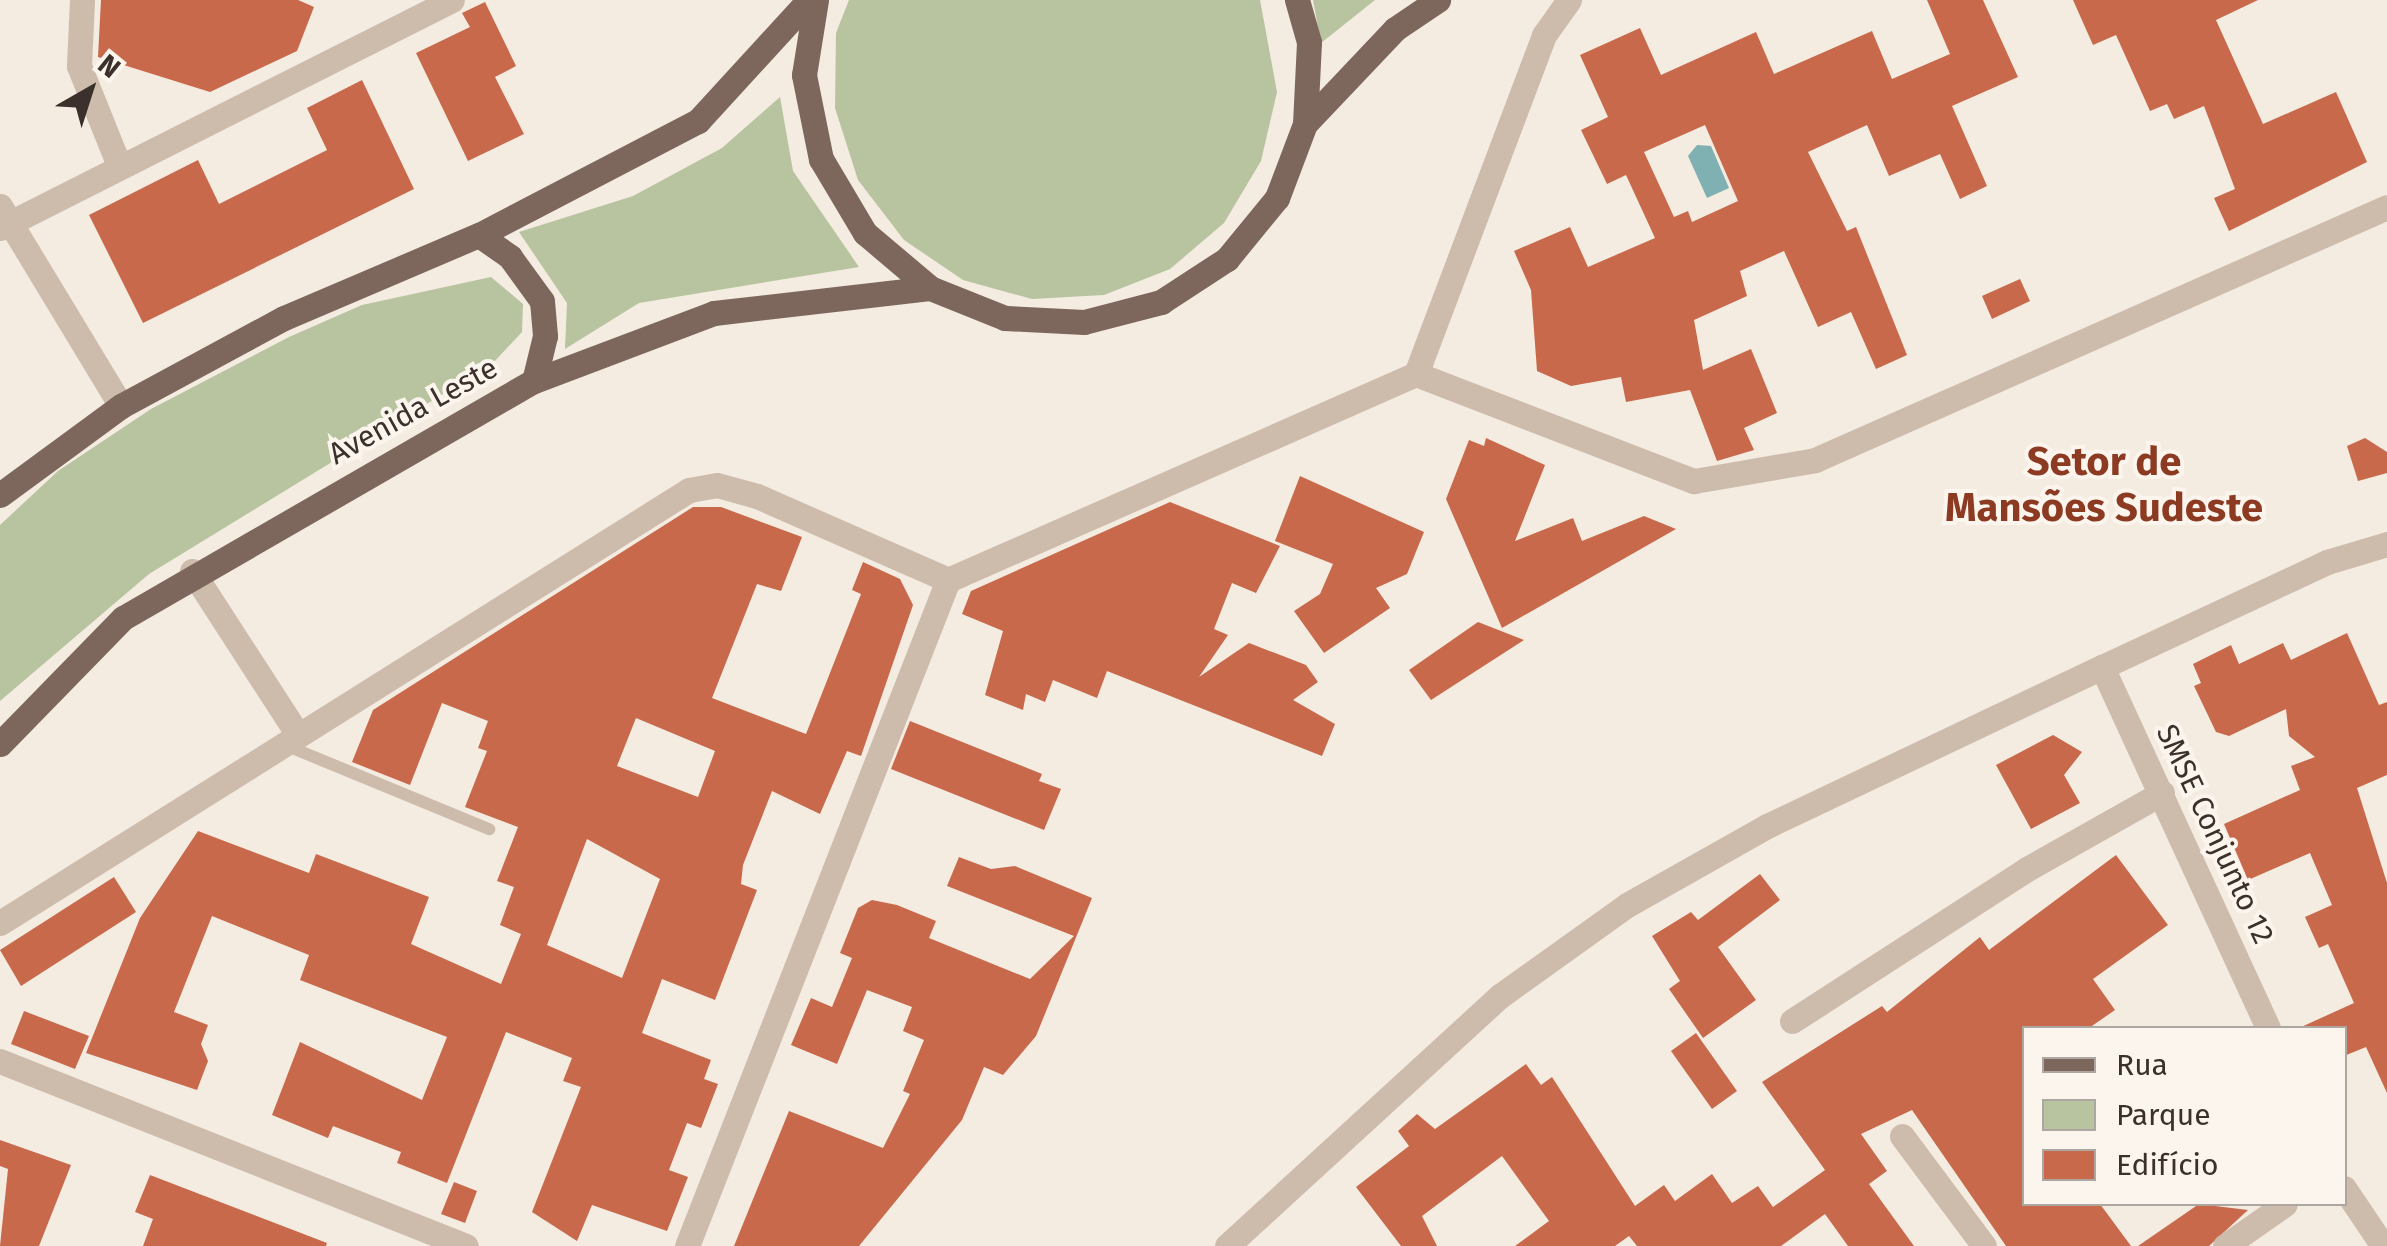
<!DOCTYPE html>
<html>
<head>
<meta charset="utf-8">
<style>
  body { margin:0 }
  #map { position:relative; width:2387px; height:1246px; overflow:hidden; background:#f4ebe1; font-family:"Fira Sans",sans-serif }
  div>[style] { position:absolute }
  .green>* { inset:0; background:#b8c4a0 }
  .water>* { inset:0; background:#7fb0b2 }
  .building>* { inset:0; background:#c8694b }
  .lane>* { height:12px; margin:-6px; padding:0 6px; transform-origin:6px; border-radius:6px; background:#cdbbac }
  .street>* { height:25px; margin:-12.5px; padding:0 12.5px; transform-origin:12.5px; border-radius:12.5px; background:#cdbbac }
  .primary>* { height:25px; margin:-12.5px; padding:0 12.5px; transform-origin:12.5px; border-radius:12.5px; background:#7d675c }
  span { translate:-50% -50%; white-space:nowrap; text-align:center; line-height:1.15; -webkit-text-stroke:8px #fbf5ee; paint-order:stroke }
  .street-label { font-size:30px; color:#3b302b }
  .district-label { font-size:40px; color:#8c3b22; font-weight:700 }
  .legend { position:absolute; left:2022px; top:1026px; width:325px; height:180px; box-sizing:border-box; background:#fbf5ee; border:2px solid #aea6a0; margin:0; padding:12px 18px; list-style:none; font-size:30px; color:#3b302b }
  .legend li { display:flex; align-items:center; gap:20px; height:50px }
  .legend b { width:50px; border:2px solid #aea6a0 }
  .north { position:absolute; left:40px; top:40px; width:100px; height:100px; -webkit-text-stroke:8px #fbf5ee; paint-order:stroke; rotate:39deg; font-size:28px; font-weight:700; line-height:40px; text-align:center; color:#3b302b }
  .north::after { content:''; display:block; margin:auto; width:35px; height:45px; background:#3b302b; clip-path:polygon(50% 0,100% 100%,50% 72%,0 100%) }
</style>
</head>
<body>
<div id="map">
  <div class="green">
    <div style="clip-path:polygon(849px 0,1260px 0,1277px 92px,1261px 161px,1224px 223px,1170px 269px,1104px 295px,1032px 299px,963px 280px,904px 240px,858px 180px,835px 108px,836px 33px)"></div>
    <div style="clip-path:polygon(1313px 0,1375px 0,1321px 43px)"></div>
    <div style="clip-path:polygon(780px 97px,793px 171px,859px 267px,639px 303px,565px 349px,567px 303px,519px 232px,633px 196px,722px 148px)"></div>
    <div style="clip-path:polygon(491px 277px,523px 304px,522px 332px,492px 364px,149px 574px,0 701px,0 525px,58px 471px,151px 409px,289px 337px,362px 305px)"></div>
  </div>
  <div class="water">
    <div style="clip-path:polygon(1697px 145px,1711px 146px,1729px 188px,1707px 198px,1688px 156px)"></div>
  </div>
  <div class="building">
    <div style="clip-path:polygon(101px 0,298px 0,314px 7px,297px 51px,210px 92px,98px 57px)"></div>
    <div style="clip-path:polygon(evenodd,1927px 0,1983px 0,2018px 77px,1952px 106px,1987px 186px,1960px 199px,1940px 154px,1889px 176px,1867px 125px,1808px 152px,1847px 231px,1856px 227px,1907px 355px,1876px 369px,1851px 312px,1818px 327px,1784px 251px,1740px 271px,1747px 296px,1694px 320px,1703px 370px,1751px 349px,1777px 413px,1744px 428px,1754px 450px,1717px 461px,1690px 390px,1626px 402px,1621px 377px,1571px 386px,1537px 371px,1531px 290px,1514px 251px,1570px 227px,1588px 267px,1655px 238px,1626px 175px,1607px 184px,1581px 130px,1608px 117px,1580px 55px,1640px 28px,1661px 75px,1756px 32px,1774px 74px,1872px 31px,1892px 79px,1950px 54px,1927px 0,1705px 125px,1738px 201px,1692px 222px,1688px 211px,1674px 217px,1644px 152px,1705px 125px)"></div>
    <div style="clip-path:polygon(2073px 0,2258px 0,2216px 20px,2263px 124px,2336px 92px,2367px 162px,2229px 231px,2214px 198px,2235px 189px,2204px 106px,2174px 119px,2167px 104px,2150px 111px,2116px 35px,2093px 45px)"></div>
    <div style="clip-path:polygon(485px 2px,516px 66px,495px 77px,524px 134px,468px 161px,416px 53px,470px 27px,462px 13px)"></div>
    <div style="clip-path:polygon(362px 80px,414px 189px,143px 323px,89px 215px,198px 160px,219px 204px,327px 150px,307px 108px)"></div>
    <div style="clip-path:polygon(2020px 279px,2030px 301px,1992px 319px,1982px 296px)"></div>
    <div style="clip-path:polygon(1486px 438px,1545px 465px,1515px 541px,1573px 518px,1582px 541px,1644px 516px,1676px 529px,1502px 628px,1446px 499px,1469px 440px,1484px 446px)"></div>
    <div style="clip-path:polygon(2365px 438px,2387px 452px,2387px 473px,2358px 481px,2347px 446px)"></div>
    <div style="clip-path:polygon(1300px 476px,1424px 532px,1407px 574px,1376px 588px,1390px 608px,1324px 653px,1294px 611px,1320px 594px,1333px 564px,1275px 541px)"></div>
    <div style="clip-path:polygon(1170px 502px,1280px 546px,1256px 593px,1232px 583px,1214px 629px,1228px 635px,1199px 677px,1249px 643px,1306px 665px,1318px 682px,1293px 700px,1335px 724px,1322px 756px,1107px 671px,1097px 698px,1053px 680px,1045px 702px,1026px 694px,1023px 710px,985px 695px,1003px 631px,962px 614px,971px 591px)"></div>
    <div style="clip-path:polygon(evenodd,693px 507px,721px 507px,802px 537px,781px 591px,757px 584px,712px 698px,806px 734px,861px 594px,852px 590px,863px 562px,900px 579px,913px 605px,861px 756px,847px 751px,820px 814px,772px 791px,743px 865px,741px 884px,757px 890px,715px 1000px,662px 979px,642px 1033px,711px 1060px,704px 1079px,718px 1084px,701px 1128px,687px 1123px,669px 1170px,688px 1177px,667px 1231px,592px 1205px,577px 1241px,532px 1212px,581px 1087px,563px 1081px,572px 1058px,506px 1032px,447px 1183px,397px 1163px,401px 1152px,333px 1126px,328px 1138px,272px 1115px,300px 1042px,422px 1100px,447px 1037px,300px 980px,309px 955px,212px 916px,174px 1012px,208px 1025px,201px 1044px,208px 1061px,197px 1090px,86px 1053px,140px 918px,198px 831px,309px 873px,316px 854px,429px 897px,411px 944px,501px 984px,521px 934px,500px 925px,514px 887px,497px 881px,518px 827px,465px 807px,487px 751px,478px 748px,488px 721px,442px 703px,410px 785px,352px 762px,373px 710px,693px 507px,636px 718px,715px 751px,698px 797px,617px 766px,636px 718px,693px 507px,587px 839px,660px 879px,622px 978px,547px 945px,587px 839px)"></div>
    <div style="clip-path:polygon(1478px 622px,1524px 640px,1431px 700px,1409px 670px)"></div>
    <div style="clip-path:polygon(2347px 633px,2379px 705px,2387px 702px,2387px 775px,2357px 788px,2387px 883px,2387px 1093px,2366px 1047px,2344px 1056px,2344px 1028px,2299px 1028px,2354px 1003px,2328px 944px,2319px 948px,2305px 917px,2332px 905px,2310px 853px,2248px 880px,2224px 824px,2300px 790px,2291px 766px,2315px 757px,2289px 736px,2286px 709px,2229px 736px,2216px 732px,2194px 686px,2201px 683px,2193px 664px,2231px 645px,2239px 664px,2283px 643px,2291px 660px)"></div>
    <div style="clip-path:polygon(910px 721px,1042px 774px,1039px 781px,1061px 789px,1044px 830px,891px 769px)"></div>
    <div style="clip-path:polygon(2053px 735px,2082px 752px,2064px 775px,2080px 803px,2031px 829px,1996px 765px)"></div>
    <div style="clip-path:polygon(2116px 855px,2168px 925px,2093px 979px,2115px 1010px,2089px 1028px,2024px 1028px,2024px 1204px,2100px 1204px,2131px 1246px,2006px 1246px,1912px 1110px,1861px 1134px,1887px 1171px,1869px 1184px,1914px 1246px,1848px 1246px,1825px 1214px,1781px 1246px,1637px 1246px,1629px 1236px,1615px 1246px,1515px 1246px,1549px 1221px,1502px 1156px,1422px 1216px,1437px 1246px,1401px 1246px,1356px 1187px,1409px 1146px,1398px 1131px,1417px 1114px,1435px 1129px,1526px 1064px,1541px 1085px,1552px 1077px,1635px 1206px,1664px 1185px,1675px 1201px,1712px 1174px,1732px 1203px,1758px 1186px,1773px 1207px,1825px 1170px,1762px 1082px,1882px 1006px,1887px 1012px,1980px 937px,1989px 950px)"></div>
    <div style="clip-path:polygon(959px 857px,991px 869px,1015px 866px,1092px 898px,1036px 1036px,1003px 1075px,984px 1067px,962px 1120px,859px 1246px,734px 1246px,789px 1111px,883px 1148px,910px 1094px,903px 1091px,924px 1040px,903px 1031px,912px 1007px,867px 990px,837px 1064px,791px 1045px,811px 998px,832px 1007px,852px 958px,840px 953px,858px 908px,872px 900px,897px 905px,936px 921px,929px 938px,1030px 979px,1074px 936px,947px 886px)"></div>
    <div style="clip-path:polygon(1760px 874px,1780px 900px,1718px 947px,1756px 1000px,1703px 1038px,1669px 989px,1680px 981px,1652px 936px,1691px 912px,1698px 920px)"></div>
    <div style="clip-path:polygon(114px 877px,136px 912px,21px 986px,0 950px)"></div>
    <div style="clip-path:polygon(24px 1011px,89px 1036px,75px 1069px,11px 1044px)"></div>
    <div style="clip-path:polygon(1696px 1033px,1737px 1091px,1712px 1109px,1671px 1051px)"></div>
    <div style="clip-path:polygon(0 1140px,71px 1165px,39px 1246px,0 1246px,8px 1169px,0 1166px)"></div>
    <div style="clip-path:polygon(150px 1175px,327px 1243px,326px 1246px,143px 1246px,153px 1219px,135px 1212px)"></div>
    <div style="clip-path:polygon(454px 1182px,477px 1191px,465px 1223px,441px 1214px)"></div>
    <div style="clip-path:polygon(2199px 1204px,2248px 1210px,2209px 1246px,2138px 1246px)"></div>
  </div>
  <div class="lane">
    <div style="left:285px;top:745px;width:221px;rotate:22.4deg"></div>
  </div>
  <div class="street">
    <div style="left:82px;top:0;width:66px;rotate:92.6deg"></div>
    <div style="left:79px;top:66px;width:105px;rotate:68.1deg"></div>
    <div style="left:0;top:206px;width:234px;rotate:58.8deg"></div>
    <div style="left:0;top:228px;width:506px;rotate:-26.77deg"></div>
    <div style="left:1416px;top:374px;width:362px;rotate:-69.3deg"></div>
    <div style="left:1544px;top:35px;width:43px;rotate:-54.5deg"></div>
    <div style="left:192px;top:571px;width:195px;rotate:57.1deg"></div>
    <div style="left:2102px;top:667px;width:397px;rotate:65.3deg"></div>
    <div style="left:0;top:923px;width:814px;rotate:-32.15deg"></div>
    <div style="left:689px;top:490px;width:28px;rotate:-10deg"></div>
    <div style="left:717px;top:485px;width:41px;rotate:15.4deg"></div>
    <div style="left:757px;top:496px;width:209px;rotate:23.7deg"></div>
    <div style="left:1792px;top:1021px;width:280px;rotate:-32.9deg"></div>
    <div style="left:2027px;top:869px;width:155px;rotate:-29.4deg"></div>
    <div style="left:0;top:1061px;width:501px;rotate:21.65deg"></div>
    <div style="left:1902px;top:1136px;width:137px;rotate:53.3deg"></div>
    <div style="left:2344px;top:1188px;width:70px;rotate:56.1deg"></div>
    <div style="left:687px;top:1246px;width:715px;rotate:-68.6deg"></div>
    <div style="left:948px;top:580px;width:511px;rotate:-23.76deg"></div>
    <div style="left:1416px;top:374px;width:298px;rotate:21.1deg"></div>
    <div style="left:1694px;top:481px;width:123px;rotate:-9.8deg"></div>
    <div style="left:1815px;top:460px;width:625px;rotate:-23.86deg"></div>
    <div style="left:1227px;top:1246px;width:370px;rotate:-42.5deg"></div>
    <div style="left:1500px;top:996px;width:156px;rotate:-35.6deg"></div>
    <div style="left:1627px;top:905px;width:161px;rotate:-29.4deg"></div>
    <div style="left:1767px;top:826px;width:371px;rotate:-25.4deg"></div>
    <div style="left:2102px;top:667px;width:248px;rotate:-25deg"></div>
    <div style="left:2327px;top:562px;width:63px;rotate:-16.7deg"></div>
    <div style="left:2225px;top:1246px;width:73px;rotate:-35deg"></div>
  </div>
  <div class="primary">
    <div style="left:816px;top:0;width:76px;rotate:99.1deg"></div>
    <div style="left:804px;top:75px;width:86px;rotate:78.6deg"></div>
    <div style="left:821px;top:159px;width:86px;rotate:59.3deg"></div>
    <div style="left:865px;top:233px;width:85px;rotate:40.2deg"></div>
    <div style="left:930px;top:288px;width:81px;rotate:21.8deg"></div>
    <div style="left:1005px;top:318px;width:79px;rotate:2.9deg"></div>
    <div style="left:1084px;top:322px;width:80px;rotate:-14.6deg"></div>
    <div style="left:1161px;top:302px;width:79px;rotate:-33.1deg"></div>
    <div style="left:1227px;top:259px;width:79px;rotate:-50.7deg"></div>
    <div style="left:1277px;top:198px;width:79px;rotate:-69.3deg"></div>
    <div style="left:1305px;top:124px;width:82px;rotate:-87.2deg"></div>
    <div style="left:1309px;top:42px;width:44px;rotate:-105.9deg"></div>
    <div style="left:1305px;top:124px;width:131px;rotate:-46.5deg"></div>
    <div style="left:1395px;top:29px;width:52px;rotate:-34deg"></div>
    <div style="left:479px;top:235px;width:38px;rotate:35deg"></div>
    <div style="left:510px;top:257px;width:54px;rotate:54deg"></div>
    <div style="left:542px;top:301px;width:35px;rotate:85deg"></div>
    <div style="left:545px;top:336px;width:46px;rotate:103.7deg"></div>
    <div style="left:0;top:495px;width:150px;rotate:-36.3deg"></div>
    <div style="left:121px;top:406px;width:185px;rotate:-28.4deg"></div>
    <div style="left:284px;top:318px;width:212px;rotate:-23.1deg"></div>
    <div style="left:479px;top:235px;width:247px;rotate:-27.5deg"></div>
    <div style="left:698px;top:121px;width:164px;rotate:-47.5deg"></div>
    <div style="left:0;top:744px;width:176px;rotate:-45.7deg"></div>
    <div style="left:123px;top:618px;width:474px;rotate:-30deg"></div>
    <div style="left:534px;top:381px;width:192px;rotate:-20.7deg"></div>
    <div style="left:714px;top:313px;width:217px;rotate:-6.6deg"></div>
  </div>
  <div class="street-label">
    <span style="left:413px;top:411px;rotate:-29deg">Avenida Leste</span>
    <span style="left:2215px;top:834px;rotate:65deg">SMSE Conjunto 12</span>
  </div>
  <div class="district-label">
    <span style="left:2104px;top:485px">Setor de<br>Mansões Sudeste</span>
  </div>
  <ul class="legend">
  <li><b style="height:12px;background:#7d675c"></b>Rua</li>
  <li><b style="height:28px;background:#b8c4a0"></b>Parque</li>
  <li><b style="height:28px;background:#c8694b"></b>Edifício</li>
  </ul>
  <div class="north">N</div>
</div>
</body>
</html>
